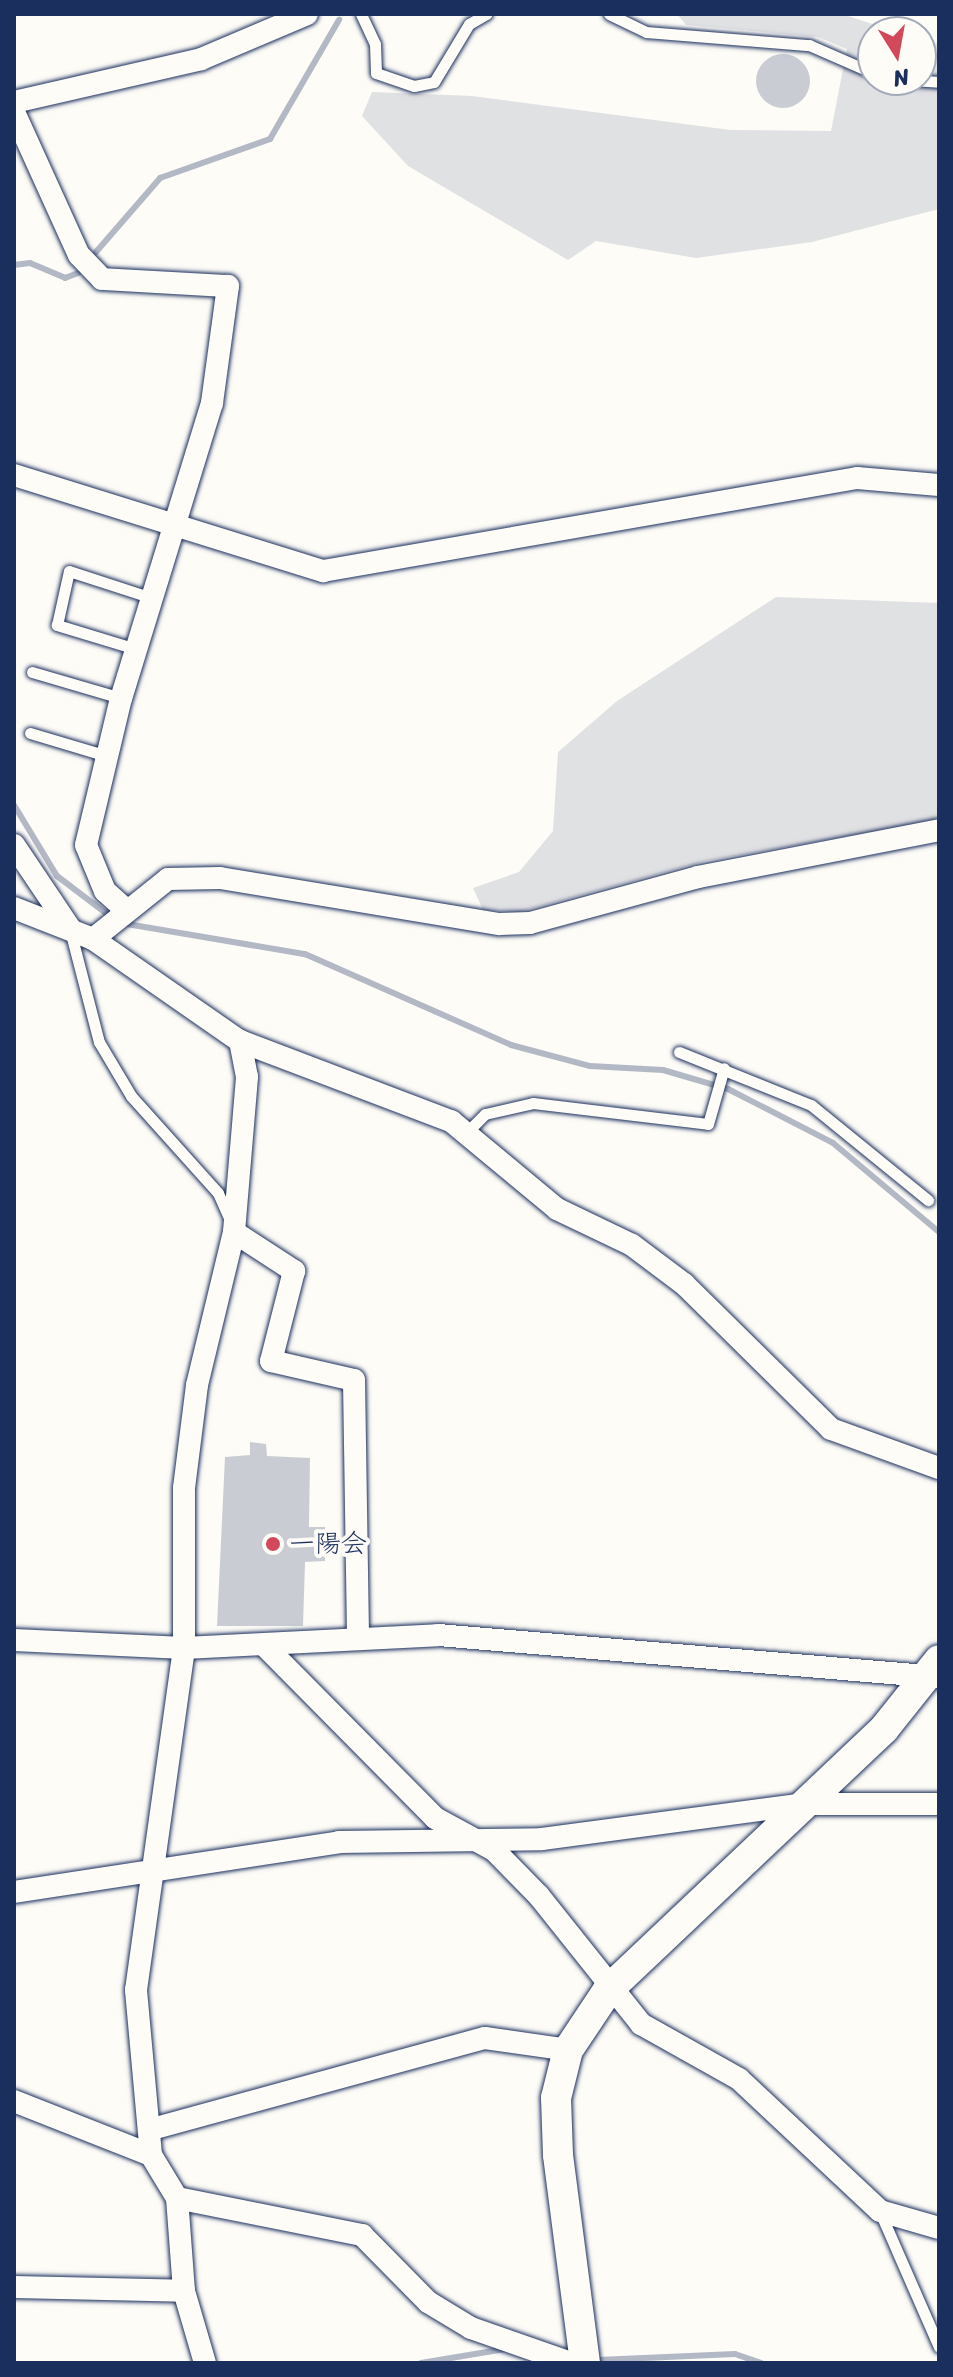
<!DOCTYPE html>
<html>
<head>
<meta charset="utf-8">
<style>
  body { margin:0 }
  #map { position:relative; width:953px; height:2377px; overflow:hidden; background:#fdfcf7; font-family:Sriracha,"Klee One",sans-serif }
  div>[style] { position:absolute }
  .green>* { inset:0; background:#e0e1e3 }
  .stream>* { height:6px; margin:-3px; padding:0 3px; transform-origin:3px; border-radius:3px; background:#b3b8c5 }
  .building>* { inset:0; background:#c9ccd3 }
  .round { border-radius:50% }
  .roads { filter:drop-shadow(0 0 2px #1b2f5e) drop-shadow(0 0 2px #1b2f5e) }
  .lane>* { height:11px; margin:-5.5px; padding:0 5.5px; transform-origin:5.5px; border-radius:5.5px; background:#fdfcf7 }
  .street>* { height:22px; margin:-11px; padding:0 11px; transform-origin:11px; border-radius:11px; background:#fdfcf7 }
  .secondary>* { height:30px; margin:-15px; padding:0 15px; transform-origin:15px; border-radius:15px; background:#fdfcf7 }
  .dots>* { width:22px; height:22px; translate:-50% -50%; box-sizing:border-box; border:4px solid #fdfcf7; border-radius:50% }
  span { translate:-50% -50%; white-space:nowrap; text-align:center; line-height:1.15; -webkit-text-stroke:8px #fdfcf7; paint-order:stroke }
  .poi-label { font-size:26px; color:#1b2f5e }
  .left { translate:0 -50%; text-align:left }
  .frame { position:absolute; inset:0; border:16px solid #1b2f5e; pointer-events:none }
  .north { position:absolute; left:857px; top:16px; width:80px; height:80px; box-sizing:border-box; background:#fdfcf7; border:2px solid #a3aaba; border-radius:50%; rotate:169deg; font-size:22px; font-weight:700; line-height:32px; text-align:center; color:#1b2f5e }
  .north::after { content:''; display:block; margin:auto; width:28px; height:36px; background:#d1495b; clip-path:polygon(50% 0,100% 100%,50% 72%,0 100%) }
</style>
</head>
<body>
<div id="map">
  <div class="green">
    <div style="clip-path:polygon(677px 14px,842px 14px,897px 32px,873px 32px,873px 80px,921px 80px,921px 40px,939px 44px,939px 209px,812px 242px,696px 258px,596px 241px,568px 260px,408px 166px,362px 116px,372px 92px,472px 96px,730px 130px,831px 131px,847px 49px,818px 37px,686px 25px)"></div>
    <div style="clip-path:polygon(776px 597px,939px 603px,939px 820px,705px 861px,519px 912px,483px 910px,473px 888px,519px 872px,553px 831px,558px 752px,617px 701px)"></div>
  </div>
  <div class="stream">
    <div style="left:96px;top:252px;width:98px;rotate:-49.1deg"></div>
    <div style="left:160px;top:178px;width:117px;rotate:-19.5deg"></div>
    <div style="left:270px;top:139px;width:138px;rotate:-59.9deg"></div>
    <div style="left:14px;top:265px;width:16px;rotate:-7deg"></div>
    <div style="left:30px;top:263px;width:38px;rotate:23deg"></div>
    <div style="left:65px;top:278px;width:14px;rotate:-21deg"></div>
    <div style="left:14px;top:805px;width:83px;rotate:58.8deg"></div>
    <div style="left:57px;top:876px;width:68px;rotate:37.2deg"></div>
    <div style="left:121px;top:923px;width:187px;rotate:9.6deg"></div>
    <div style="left:305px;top:954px;width:225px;rotate:23.8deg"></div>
    <div style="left:511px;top:1045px;width:82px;rotate:14.9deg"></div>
    <div style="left:590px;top:1066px;width:73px;rotate:3.1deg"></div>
    <div style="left:663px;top:1070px;width:68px;rotate:16.3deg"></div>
    <div style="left:728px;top:1089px;width:118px;rotate:27.2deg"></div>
    <div style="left:833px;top:1143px;width:138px;rotate:40deg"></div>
    <div style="left:598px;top:2360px;width:137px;rotate:-2.5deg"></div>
    <div style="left:735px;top:2354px;width:28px;rotate:19deg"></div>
    <div style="left:421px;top:2363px;width:85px;rotate:-9.5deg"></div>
  </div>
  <div class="building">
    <div class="round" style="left:756px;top:54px;width:54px;height:54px"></div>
    <div style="clip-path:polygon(250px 1442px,266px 1444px,267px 1456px,310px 1458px,309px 1527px,325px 1527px,325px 1561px,305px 1562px,303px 1626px,217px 1626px,225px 1457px,250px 1455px)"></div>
  </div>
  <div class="roads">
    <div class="lane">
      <div style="left:361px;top:14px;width:33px;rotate:65deg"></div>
      <div style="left:375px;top:44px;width:29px;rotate:88deg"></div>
      <div style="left:376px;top:73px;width:40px;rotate:18.9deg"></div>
      <div style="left:414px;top:86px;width:20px;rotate:-11deg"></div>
      <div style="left:434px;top:82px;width:68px;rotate:-58.9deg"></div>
      <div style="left:469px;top:24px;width:20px;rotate:-30deg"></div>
      <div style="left:609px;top:14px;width:41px;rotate:25.9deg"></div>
      <div style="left:646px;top:32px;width:164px;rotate:4.6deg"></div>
      <div style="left:809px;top:45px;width:70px;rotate:23.6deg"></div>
      <div style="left:912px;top:80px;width:27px;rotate:4deg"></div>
      <div style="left:136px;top:649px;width:83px;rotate:-163.1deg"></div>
      <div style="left:57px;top:625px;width:55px;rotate:-77.5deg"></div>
      <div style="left:69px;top:571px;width:87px;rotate:18deg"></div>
      <div style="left:32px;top:672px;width:93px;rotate:16.3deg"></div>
      <div style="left:30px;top:733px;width:80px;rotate:16.6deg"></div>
      <div style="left:70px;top:930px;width:116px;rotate:75.5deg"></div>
      <div style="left:99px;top:1042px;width:63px;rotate:59.3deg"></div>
      <div style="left:131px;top:1096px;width:130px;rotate:48.1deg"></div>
      <div style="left:218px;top:1193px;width:30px;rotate:66deg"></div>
      <div style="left:679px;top:1052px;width:142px;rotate:21.9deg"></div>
      <div style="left:811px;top:1105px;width:151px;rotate:39.1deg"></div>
      <div style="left:466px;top:1133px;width:27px;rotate:-45deg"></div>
      <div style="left:485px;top:1114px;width:49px;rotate:-12.9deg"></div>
      <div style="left:533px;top:1103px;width:176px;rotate:6.8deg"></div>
      <div style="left:708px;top:1124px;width:58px;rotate:-74.1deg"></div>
      <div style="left:880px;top:2212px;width:147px;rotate:66.4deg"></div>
    </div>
    <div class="street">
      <div style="left:14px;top:102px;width:192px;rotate:-12.9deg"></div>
      <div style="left:201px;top:59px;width:115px;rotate:-23deg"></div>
      <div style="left:14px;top:112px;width:157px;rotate:65.6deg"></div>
      <div style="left:79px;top:255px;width:33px;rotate:46deg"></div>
      <div style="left:102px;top:279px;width:126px;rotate:3.2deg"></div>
      <div style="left:228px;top:286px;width:118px;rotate:97.8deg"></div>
      <div style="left:212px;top:403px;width:309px;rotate:107.1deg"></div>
      <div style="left:121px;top:698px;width:151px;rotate:103.4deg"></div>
      <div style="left:86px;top:845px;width:50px;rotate:67.6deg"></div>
      <div style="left:105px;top:891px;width:28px;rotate:42deg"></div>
      <div style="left:14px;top:475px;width:324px;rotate:17.3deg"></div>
      <div style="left:323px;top:571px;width:542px;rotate:-9.88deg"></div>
      <div style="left:857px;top:478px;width:82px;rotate:4.9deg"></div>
      <div style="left:14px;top:845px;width:99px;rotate:56.1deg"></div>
      <div style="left:14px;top:908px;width:85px;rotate:21.4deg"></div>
      <div style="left:93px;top:939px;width:179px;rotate:34.8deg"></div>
      <div style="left:240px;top:1041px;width:226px;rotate:20.8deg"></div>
      <div style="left:451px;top:1121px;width:138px;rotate:39.7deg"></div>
      <div style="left:557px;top:1209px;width:83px;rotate:25.6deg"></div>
      <div style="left:632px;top:1245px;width:65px;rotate:36.9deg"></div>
      <div style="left:684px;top:1284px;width:206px;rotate:44.6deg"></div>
      <div style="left:831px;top:1429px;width:115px;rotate:19.9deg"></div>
      <div style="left:93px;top:939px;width:96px;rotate:-38.7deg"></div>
      <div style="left:168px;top:879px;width:52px;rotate:-1.1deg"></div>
      <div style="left:220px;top:878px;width:283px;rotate:9.4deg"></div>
      <div style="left:499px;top:924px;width:31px;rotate:-2deg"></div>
      <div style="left:530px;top:923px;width:174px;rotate:-15.3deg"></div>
      <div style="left:698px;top:877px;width:246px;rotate:-11deg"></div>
      <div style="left:234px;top:1232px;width:72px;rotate:33deg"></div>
      <div style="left:294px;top:1271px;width:93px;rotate:104.3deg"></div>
      <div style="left:271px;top:1361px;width:85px;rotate:12.9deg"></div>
      <div style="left:354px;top:1380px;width:258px;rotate:89.1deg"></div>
      <div style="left:14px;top:1640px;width:170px;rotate:2.7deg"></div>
      <div style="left:184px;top:1648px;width:254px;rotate:-2.9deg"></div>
      <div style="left:438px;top:1635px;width:502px;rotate:4.8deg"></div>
      <div style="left:266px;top:1647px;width:240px;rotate:45.3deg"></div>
      <div style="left:435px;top:1818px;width:67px;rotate:28.5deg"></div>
      <div style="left:494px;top:1850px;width:64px;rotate:45.6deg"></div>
      <div style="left:539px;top:1896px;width:164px;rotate:51.4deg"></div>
      <div style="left:641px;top:2024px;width:112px;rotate:29.3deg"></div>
      <div style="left:739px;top:2079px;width:193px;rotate:43.1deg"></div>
      <div style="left:880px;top:2211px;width:61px;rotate:16.1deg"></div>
      <div style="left:14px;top:1892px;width:329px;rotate:-8.7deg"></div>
      <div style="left:339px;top:1842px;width:203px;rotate:-0.8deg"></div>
      <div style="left:542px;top:1839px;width:266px;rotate:-7.6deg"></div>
      <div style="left:806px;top:1804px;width:133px"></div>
      <div style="left:14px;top:2101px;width:147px;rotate:21.5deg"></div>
      <div style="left:152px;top:2129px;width:345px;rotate:-15.3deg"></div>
      <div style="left:485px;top:2038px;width:84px;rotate:8.2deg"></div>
      <div style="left:177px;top:2198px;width:189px;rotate:11.3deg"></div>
      <div style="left:362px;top:2235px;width:94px;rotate:45.4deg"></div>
      <div style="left:428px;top:2302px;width:50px;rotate:31.2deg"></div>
      <div style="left:471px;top:2328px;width:106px;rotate:19.3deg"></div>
      <div style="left:14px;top:2287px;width:170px;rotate:1.3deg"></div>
      <div style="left:205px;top:2363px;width:75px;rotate:-106.3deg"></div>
      <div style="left:184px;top:2291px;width:93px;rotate:-94.3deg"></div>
      <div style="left:177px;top:2198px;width:50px;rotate:-121.2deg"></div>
      <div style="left:151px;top:2155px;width:166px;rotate:-95.2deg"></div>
      <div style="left:136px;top:1990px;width:345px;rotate:-82deg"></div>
      <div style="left:184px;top:1648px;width:160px;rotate:-90deg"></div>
      <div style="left:184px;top:1488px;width:104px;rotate:-82.8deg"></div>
      <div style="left:197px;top:1385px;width:157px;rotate:-76.4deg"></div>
      <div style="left:234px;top:1232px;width:156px;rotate:-85.2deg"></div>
      <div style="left:247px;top:1077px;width:37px;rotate:-101deg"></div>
    </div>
    <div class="secondary">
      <div style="left:585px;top:2363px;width:210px;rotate:-97.4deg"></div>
      <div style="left:558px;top:2155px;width:57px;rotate:-92deg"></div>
      <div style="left:556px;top:2098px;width:49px;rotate:-76deg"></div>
      <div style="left:568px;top:2050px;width:72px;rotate:-56.3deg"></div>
      <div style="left:608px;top:1990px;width:380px;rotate:-43.4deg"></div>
      <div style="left:884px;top:1729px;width:88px;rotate:-51.4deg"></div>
    </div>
  </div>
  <div class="dots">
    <div style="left:273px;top:1544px;background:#d1495b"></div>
  </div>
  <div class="poi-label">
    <span class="left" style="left:289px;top:1544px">一陽会</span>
  </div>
  <div class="frame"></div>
  <div class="north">N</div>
</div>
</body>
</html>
